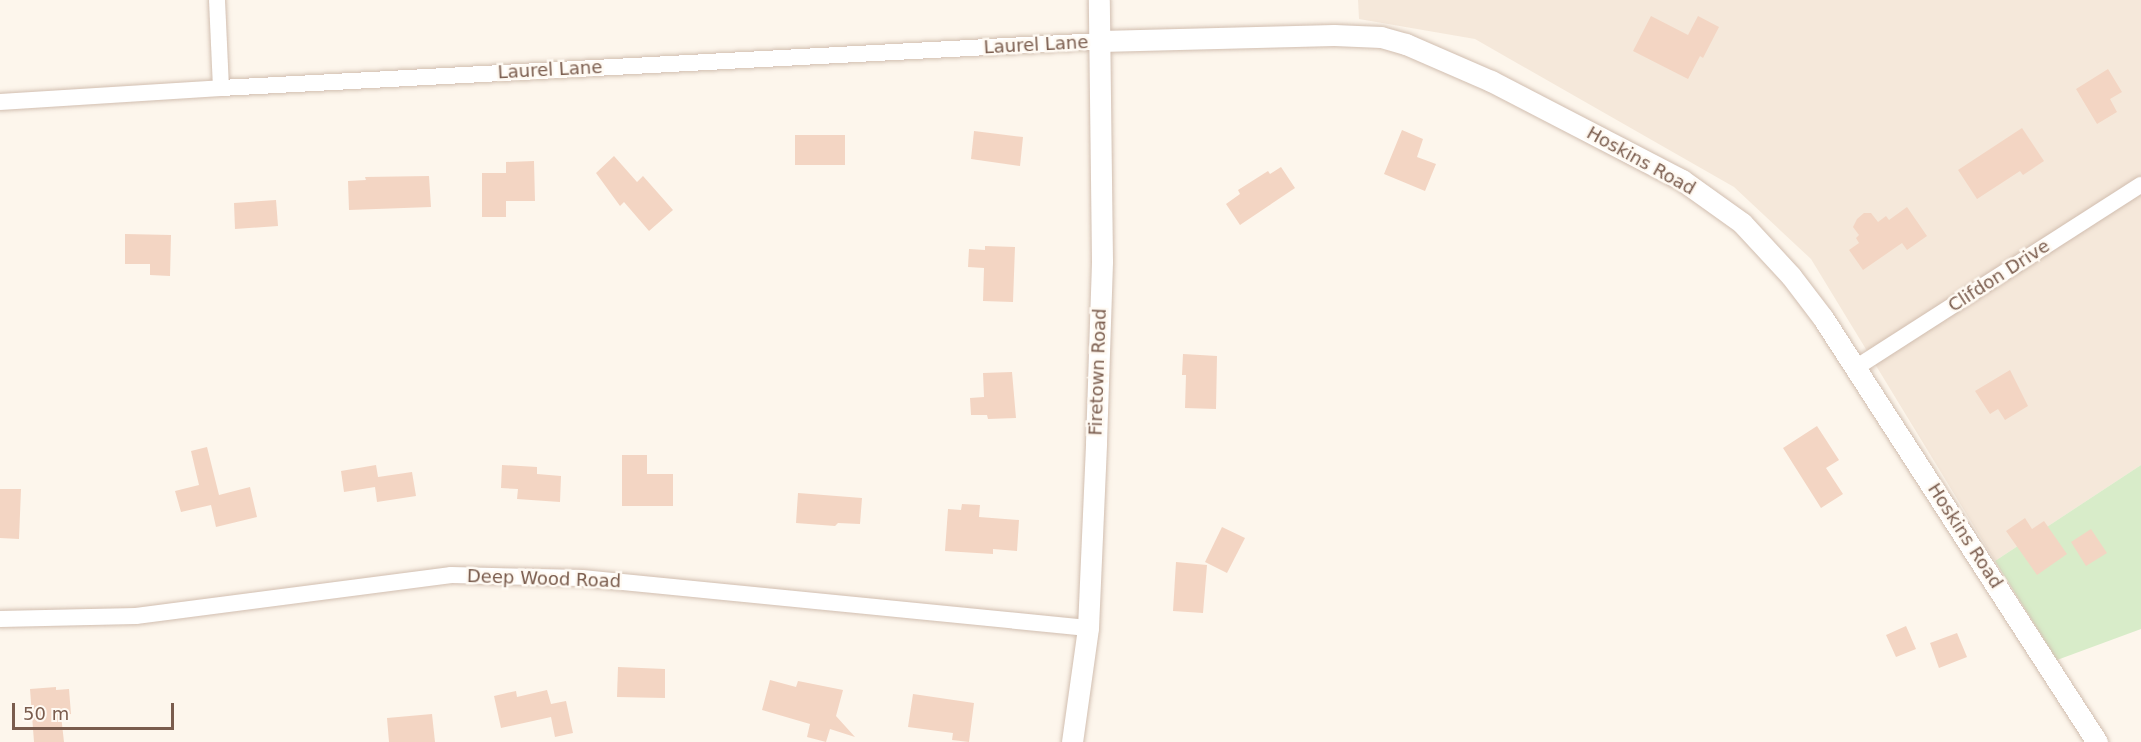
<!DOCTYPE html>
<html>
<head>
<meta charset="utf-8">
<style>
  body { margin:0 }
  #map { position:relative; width:2141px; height:742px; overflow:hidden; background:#fdf6ec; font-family:"DejaVu Sans",sans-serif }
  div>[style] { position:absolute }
  .residential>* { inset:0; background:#f5e8da }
  .green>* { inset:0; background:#d8ecc9 }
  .building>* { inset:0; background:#f3d5c3 }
  .roads { filter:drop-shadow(0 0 2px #d1beb0) drop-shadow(0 0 2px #d1beb0) }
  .minor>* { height:16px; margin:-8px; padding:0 8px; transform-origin:8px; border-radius:8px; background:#fff }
  .tertiary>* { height:21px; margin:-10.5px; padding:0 10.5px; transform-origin:10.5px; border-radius:10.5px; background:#fff }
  span { translate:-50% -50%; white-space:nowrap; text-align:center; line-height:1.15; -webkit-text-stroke:5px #fffaf3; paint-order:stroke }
  .street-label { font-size:18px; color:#7a5c4d }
  .scale { position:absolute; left:12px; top:703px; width:162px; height:27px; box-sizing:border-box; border:3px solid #7a5c4d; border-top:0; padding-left:8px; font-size:18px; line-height:21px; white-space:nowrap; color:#7a5c4d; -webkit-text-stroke:4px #fffaf3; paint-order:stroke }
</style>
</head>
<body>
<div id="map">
  <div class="residential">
    <div style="clip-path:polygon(1358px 0,2141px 0,2141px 465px,1995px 561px,1811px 259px,1734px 187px,1475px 39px,1359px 19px)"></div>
  </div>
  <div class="green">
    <div style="clip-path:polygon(2141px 465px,2141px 629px,2057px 660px,1995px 561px)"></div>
  </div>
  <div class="building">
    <div style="clip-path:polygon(1651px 16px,1688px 35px,1698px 16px,1719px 27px,1703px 58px,1700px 56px,1688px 79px,1633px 51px)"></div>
    <div style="clip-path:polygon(2108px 69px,2122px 92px,2110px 99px,2117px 112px,2097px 124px,2076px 89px)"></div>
    <div style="clip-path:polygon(2022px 128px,2044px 161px,2023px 175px,2020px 171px,1977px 199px,1958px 170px)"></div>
    <div style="clip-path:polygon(1402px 130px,1423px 139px,1417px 157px,1436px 164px,1425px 191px,1384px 174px)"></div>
    <div style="clip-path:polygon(974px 131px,1023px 137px,1020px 166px,971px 159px)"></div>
    <div style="clip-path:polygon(795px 135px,845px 135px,845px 165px,795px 165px)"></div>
    <div style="clip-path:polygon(614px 156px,637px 182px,643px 176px,673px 210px,649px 231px,624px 202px,620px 206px,596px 173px)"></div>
    <div style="clip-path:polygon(534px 161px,535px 201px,506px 201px,506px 217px,482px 217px,482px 173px,506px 173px,506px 162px)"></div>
    <div style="clip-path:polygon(1281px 167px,1295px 188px,1240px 225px,1226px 204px,1240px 194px,1238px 190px,1268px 171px,1270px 174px)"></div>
    <div style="clip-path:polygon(429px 176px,431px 207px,349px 210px,348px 181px,366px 180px,365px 177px)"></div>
    <div style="clip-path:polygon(276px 200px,278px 226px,235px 229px,234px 203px)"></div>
    <div style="clip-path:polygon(1907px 207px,1927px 236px,1907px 250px,1902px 243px,1863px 270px,1849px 250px,1859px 243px,1856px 238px,1859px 235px,1853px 227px,1857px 219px,1864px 213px,1871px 213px,1878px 222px,1886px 216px,1889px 220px)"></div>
    <div style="clip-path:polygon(125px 234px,171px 235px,170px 276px,150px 275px,150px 264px,125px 264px)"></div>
    <div style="clip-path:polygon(985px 246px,1015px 247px,1013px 302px,983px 301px,984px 268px,968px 267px,969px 249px,985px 250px)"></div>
    <div style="clip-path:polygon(1183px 354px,1217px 356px,1216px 409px,1185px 408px,1186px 375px,1182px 375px)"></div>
    <div style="clip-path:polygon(2010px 370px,2028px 406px,2005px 420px,1998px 409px,1990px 414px,1975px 391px)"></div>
    <div style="clip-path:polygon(1012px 372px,1016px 418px,988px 419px,987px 415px,971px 415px,970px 398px,984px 397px,983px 373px)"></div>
    <div style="clip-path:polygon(1817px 426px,1839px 460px,1826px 468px,1843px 494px,1821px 508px,1783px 448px)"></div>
    <div style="clip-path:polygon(207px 447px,219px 495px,250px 487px,257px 517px,216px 527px,211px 505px,181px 512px,175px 491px,199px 485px,191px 451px)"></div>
    <div style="clip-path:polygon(622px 455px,647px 455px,647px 474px,673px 474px,673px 506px,622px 506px)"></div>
    <div style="clip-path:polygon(376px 465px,378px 477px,412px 472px,416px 496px,377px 502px,375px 487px,344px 492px,341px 471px)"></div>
    <div style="clip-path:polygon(502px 465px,537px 467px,537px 474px,561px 476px,560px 502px,517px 499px,518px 489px,501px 488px)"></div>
    <div style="clip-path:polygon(0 489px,21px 489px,19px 539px,0 538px)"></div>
    <div style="clip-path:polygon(798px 493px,862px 498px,860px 524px,838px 523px,835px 526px,796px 523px)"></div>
    <div style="clip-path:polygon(962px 504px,980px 505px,979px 517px,1019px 520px,1017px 551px,993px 549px,993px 554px,945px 551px,948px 509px,961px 510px)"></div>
    <div style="clip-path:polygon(2025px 518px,2032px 529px,2044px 521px,2067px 554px,2037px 575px,2006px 531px)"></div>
    <div style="clip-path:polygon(1222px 527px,1245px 538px,1227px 573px,1205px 562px)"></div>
    <div style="clip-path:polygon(2091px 529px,2107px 553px,2086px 566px,2071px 542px)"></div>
    <div style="clip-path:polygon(1176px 562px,1207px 565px,1203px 613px,1173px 611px)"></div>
    <div style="clip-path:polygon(1906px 626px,1916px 649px,1896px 657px,1886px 635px)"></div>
    <div style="clip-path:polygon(1957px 633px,1967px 657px,1939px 668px,1930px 643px)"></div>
    <div style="clip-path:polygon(618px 667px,665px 669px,665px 698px,617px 697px)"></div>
    <div style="clip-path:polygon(770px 680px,796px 687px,798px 681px,843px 690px,836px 716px,855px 737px,830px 729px,826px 742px,807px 737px,810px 724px,762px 710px)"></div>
    <div style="clip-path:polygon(56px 687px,56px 690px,69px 689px,71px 714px,61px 715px,64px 742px,34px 742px,30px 689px)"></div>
    <div style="clip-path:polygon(547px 690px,551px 704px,566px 701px,573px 733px,555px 737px,551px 717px,501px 728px,494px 696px,516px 691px,517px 697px)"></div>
    <div style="clip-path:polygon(913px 694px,974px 703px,969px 742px,952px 740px,953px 733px,908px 727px)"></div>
    <div style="clip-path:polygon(432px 714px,435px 742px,389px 742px,387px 718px)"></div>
  </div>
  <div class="roads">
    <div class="minor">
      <div style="left:217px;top:0;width:88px;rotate:87.4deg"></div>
      <div style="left:0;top:102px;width:221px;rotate:-3.6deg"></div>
      <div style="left:221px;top:88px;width:881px;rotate:-3.06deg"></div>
      <div style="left:1857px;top:367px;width:337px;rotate:-32.7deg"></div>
      <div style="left:0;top:619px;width:136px;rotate:-1.3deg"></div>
      <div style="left:136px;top:616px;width:318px;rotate:-7.4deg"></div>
      <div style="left:451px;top:575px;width:131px;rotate:1.3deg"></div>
      <div style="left:582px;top:578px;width:508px;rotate:5.64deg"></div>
    </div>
    <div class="tertiary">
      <div style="left:1101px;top:41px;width:233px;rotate:-1.5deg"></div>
      <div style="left:1334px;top:35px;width:47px;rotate:2.4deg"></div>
      <div style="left:1381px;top:37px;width:26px;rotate:16deg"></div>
      <div style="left:1406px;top:44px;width:93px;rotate:23.5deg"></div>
      <div style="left:1491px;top:81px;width:215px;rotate:27.4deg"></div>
      <div style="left:1682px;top:180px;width:74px;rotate:35.6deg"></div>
      <div style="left:1742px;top:223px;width:72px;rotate:47.2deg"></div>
      <div style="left:1791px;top:276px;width:53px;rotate:52.7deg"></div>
      <div style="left:1823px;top:318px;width:505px;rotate:57.13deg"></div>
      <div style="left:1072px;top:742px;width:115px;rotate:-82deg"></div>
      <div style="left:1088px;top:628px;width:185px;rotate:-87.5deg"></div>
      <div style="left:1096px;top:443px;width:182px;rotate:-88.1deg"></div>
      <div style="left:1102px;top:261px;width:261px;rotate:-90.7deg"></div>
    </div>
  </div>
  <div class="street-label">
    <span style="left:1036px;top:45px;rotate:-3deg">Laurel Lane</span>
    <span style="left:550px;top:70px;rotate:-3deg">Laurel Lane</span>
    <span style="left:1641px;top:161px;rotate:29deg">Hoskins Road</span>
    <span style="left:1999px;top:276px;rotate:-33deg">Clifdon Drive</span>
    <span style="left:1098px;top:372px;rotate:-88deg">Firetown Road</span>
    <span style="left:1965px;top:536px;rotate:57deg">Hoskins Road</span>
    <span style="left:544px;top:579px;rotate:2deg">Deep Wood Road</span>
  </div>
  <div class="scale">50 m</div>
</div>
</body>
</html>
